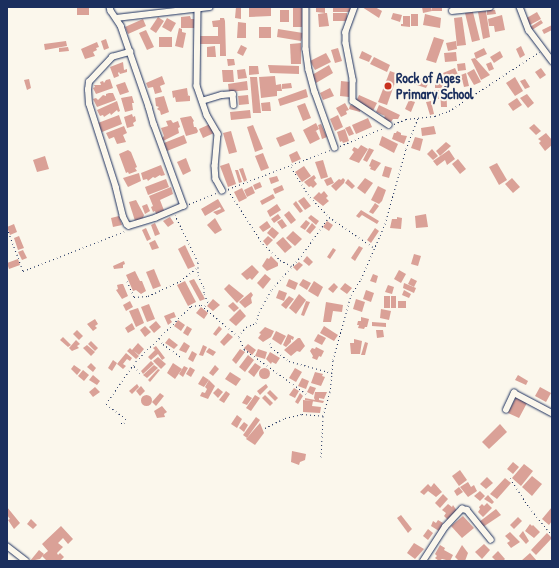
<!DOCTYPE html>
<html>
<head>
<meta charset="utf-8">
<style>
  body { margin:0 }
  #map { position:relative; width:559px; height:568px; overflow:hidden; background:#fbf7ec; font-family:"Patrick Hand",sans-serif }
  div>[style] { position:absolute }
  .building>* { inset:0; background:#daa197 }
  .round { border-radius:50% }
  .path>* { height:1px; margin-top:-0.5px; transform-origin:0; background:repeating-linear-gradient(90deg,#1b2f5e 0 1px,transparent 0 4px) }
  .roads { filter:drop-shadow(0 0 1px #1b2f5e) drop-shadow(0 0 1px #1b2f5e) }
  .street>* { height:5.5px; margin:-2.75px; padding:0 2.75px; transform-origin:2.75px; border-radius:2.75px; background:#fbf7ec }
  .dots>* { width:11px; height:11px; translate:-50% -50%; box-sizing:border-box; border:2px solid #fbf7ec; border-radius:50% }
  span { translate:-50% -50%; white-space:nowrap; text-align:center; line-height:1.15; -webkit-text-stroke:4px #fbf7ec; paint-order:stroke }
  .poi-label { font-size:14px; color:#1b2f5e; font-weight:700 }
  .left { translate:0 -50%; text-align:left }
  .frame { position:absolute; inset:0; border:8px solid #1b2f5e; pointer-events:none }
</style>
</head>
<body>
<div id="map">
  <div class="building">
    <div style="clip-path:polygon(77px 7px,89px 7px,89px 15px,77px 15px)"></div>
    <div style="clip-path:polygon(236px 7px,241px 7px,241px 19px,235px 18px)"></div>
    <div style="clip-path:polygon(249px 7px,271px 7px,271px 16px,249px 17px)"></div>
    <div style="clip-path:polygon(316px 7px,325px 7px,325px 13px,316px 12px)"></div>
    <div style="clip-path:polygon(333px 7px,353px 7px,352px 12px,333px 12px)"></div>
    <div style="clip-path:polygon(362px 7px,375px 7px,382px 11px,379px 18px)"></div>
    <div style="clip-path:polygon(422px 7px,431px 7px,432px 11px,423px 13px)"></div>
    <div style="clip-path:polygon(432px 7px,442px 7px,442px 11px,432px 11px)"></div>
    <div style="clip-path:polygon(293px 8px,302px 8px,302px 27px,293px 27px)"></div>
    <div style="clip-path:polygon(280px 10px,289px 10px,289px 22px,280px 22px)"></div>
    <div style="clip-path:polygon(487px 10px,495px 10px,496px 14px,487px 15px)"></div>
    <div style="clip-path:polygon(486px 11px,490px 37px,483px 39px,478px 12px)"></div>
    <div style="clip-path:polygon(473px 12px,480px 40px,472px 42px,465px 13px)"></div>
    <div style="clip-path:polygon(537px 12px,541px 19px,528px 26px,525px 19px)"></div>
    <div style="clip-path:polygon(325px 13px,327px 13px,329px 26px,319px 27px,318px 14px)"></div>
    <div style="clip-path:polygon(333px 13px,347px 13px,347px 21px,333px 21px)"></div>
    <div style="clip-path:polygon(393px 13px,402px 15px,400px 22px,391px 19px)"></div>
    <div style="clip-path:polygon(411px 14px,418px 14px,418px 26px,411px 26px)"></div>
    <div style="clip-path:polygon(425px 14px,441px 18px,440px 28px,423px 25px)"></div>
    <div style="clip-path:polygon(502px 15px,505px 30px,495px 32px,494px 26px,489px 26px,488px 19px)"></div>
    <div style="clip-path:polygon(190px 16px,191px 19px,195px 19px,195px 28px,181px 28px,181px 17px)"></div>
    <div style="clip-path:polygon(403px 16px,410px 16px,410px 27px,401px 26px,401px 24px,403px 24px)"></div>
    <div style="clip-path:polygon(158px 17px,164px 21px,156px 33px,150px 29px)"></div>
    <div style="clip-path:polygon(462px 17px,466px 45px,457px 46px,454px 18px)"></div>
    <div style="clip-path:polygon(167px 18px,176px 23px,171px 32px,162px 27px)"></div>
    <div style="clip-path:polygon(220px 18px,224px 18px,225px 21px,226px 56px,220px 56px,220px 44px,199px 44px,199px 36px,218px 36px,218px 27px,213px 27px,212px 21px,220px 20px)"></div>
    <div style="clip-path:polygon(143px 19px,146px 26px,128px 34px,125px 27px)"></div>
    <div style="clip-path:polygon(541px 20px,543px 23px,532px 30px,530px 27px)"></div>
    <div style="clip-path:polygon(238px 22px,246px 23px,246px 38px,237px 38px)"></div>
    <div style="clip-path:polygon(552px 25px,552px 30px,544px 34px,542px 30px)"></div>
    <div style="clip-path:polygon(259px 27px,271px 27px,271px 38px,259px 38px)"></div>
    <div style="clip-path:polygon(179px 28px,182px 29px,182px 32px,186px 33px,183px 48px,175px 46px)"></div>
    <div style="clip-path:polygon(278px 29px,303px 33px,301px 41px,277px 37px)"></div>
    <div style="clip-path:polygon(146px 30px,154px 47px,147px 50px,139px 33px)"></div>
    <div style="clip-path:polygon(159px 37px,172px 37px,172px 47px,159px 47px)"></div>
    <div style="clip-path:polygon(434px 37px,444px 40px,436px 63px,426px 60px)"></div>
    <div style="clip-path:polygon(106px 39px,109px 48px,104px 50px,101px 41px)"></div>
    <div style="clip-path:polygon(66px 41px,67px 46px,45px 50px,44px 44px)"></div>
    <div style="clip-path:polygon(456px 41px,457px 49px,448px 51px,446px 43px)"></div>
    <div style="clip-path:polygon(97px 42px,99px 47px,96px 48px,97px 50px,93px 52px,95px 56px,85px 59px,81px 49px)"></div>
    <div style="clip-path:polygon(301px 43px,301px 64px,291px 64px,290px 44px)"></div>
    <div style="clip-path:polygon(241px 45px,247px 48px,243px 56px,237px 53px)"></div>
    <div style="clip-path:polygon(215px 46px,216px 57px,207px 57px,207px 47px)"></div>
    <div style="clip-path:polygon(521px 46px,525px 55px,520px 58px,516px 49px)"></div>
    <div style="clip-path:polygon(68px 47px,69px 51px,59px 52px,59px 48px)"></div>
    <div style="clip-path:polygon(338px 48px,342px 61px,335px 63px,331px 50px)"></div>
    <div style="clip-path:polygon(484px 48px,487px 54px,476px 59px,474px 53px)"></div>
    <div style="clip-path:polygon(362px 51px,372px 56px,369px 62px,359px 58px)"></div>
    <div style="clip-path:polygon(500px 51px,503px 57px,494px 63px,490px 57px)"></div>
    <div style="clip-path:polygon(456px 52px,457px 61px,445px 62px,444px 53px)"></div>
    <div style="clip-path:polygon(326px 53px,331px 62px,315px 70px,310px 61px)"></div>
    <div style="clip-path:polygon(374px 57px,390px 65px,387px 72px,370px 64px)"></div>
    <div style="clip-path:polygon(475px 58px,490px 75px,481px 80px,471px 59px)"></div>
    <div style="clip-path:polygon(227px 59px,234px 59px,235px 65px,228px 66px)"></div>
    <div style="clip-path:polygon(123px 62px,124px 70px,127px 69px,127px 72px,120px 74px,119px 72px,118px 73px,119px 76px,114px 78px,110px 67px)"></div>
    <div style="clip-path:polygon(491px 62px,494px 69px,489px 71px,486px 64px)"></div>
    <div style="clip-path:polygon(465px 63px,466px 70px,458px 71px,457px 64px)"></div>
    <div style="clip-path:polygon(268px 65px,299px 66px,299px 74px,270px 73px)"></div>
    <div style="clip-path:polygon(329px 65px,333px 73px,316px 83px,312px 75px)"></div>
    <div style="clip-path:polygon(249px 66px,258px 66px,259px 74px,249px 75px)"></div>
    <div style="clip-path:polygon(455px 68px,459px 77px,447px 82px,443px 73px)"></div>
    <div style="clip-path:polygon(541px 68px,546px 75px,540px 79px,535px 72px)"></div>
    <div style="clip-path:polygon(245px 69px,247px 78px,238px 79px,237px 70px)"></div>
    <div style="clip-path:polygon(474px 69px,481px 82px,474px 85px,467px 73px)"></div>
    <div style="clip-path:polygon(222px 70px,233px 70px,234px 82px,223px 82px)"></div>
    <div style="clip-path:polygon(390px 71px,398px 74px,387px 105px,378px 102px)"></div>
    <div style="clip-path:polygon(466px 73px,469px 86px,464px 87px,461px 75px)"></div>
    <div style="clip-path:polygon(411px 75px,429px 82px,426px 88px,408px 82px)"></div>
    <div style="clip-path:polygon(162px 76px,165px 84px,160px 86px,162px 92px,155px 94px,153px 87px,148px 88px,146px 83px)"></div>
    <div style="clip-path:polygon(275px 76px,276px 85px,281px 84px,282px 91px,277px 91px,277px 96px,261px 98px,259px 77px)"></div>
    <div style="clip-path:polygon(399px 76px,407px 79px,405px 85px,397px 81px)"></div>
    <div style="clip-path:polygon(250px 77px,257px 77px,261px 113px,253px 113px)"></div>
    <div style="clip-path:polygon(515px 77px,523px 91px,515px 96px,506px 83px)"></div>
    <div style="clip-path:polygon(29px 79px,31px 88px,27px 90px,24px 80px)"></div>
    <div style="clip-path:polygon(110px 79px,113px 88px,96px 94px,93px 88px,95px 87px,94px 85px,101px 85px,100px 82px,103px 81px,104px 83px,106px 80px)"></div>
    <div style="clip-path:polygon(525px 79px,530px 87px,525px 89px,520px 81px)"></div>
    <div style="clip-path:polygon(247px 81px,248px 90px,229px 92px,228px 84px)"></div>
    <div style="clip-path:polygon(341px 81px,350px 82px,349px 97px,340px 96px)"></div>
    <div style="clip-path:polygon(446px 81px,447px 107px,441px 107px,440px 88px,435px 88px,435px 82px)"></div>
    <div style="clip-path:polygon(125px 82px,129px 92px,120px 95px,116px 85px)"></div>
    <div style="clip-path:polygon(291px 83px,292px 88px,282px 89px,282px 84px)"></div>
    <div style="clip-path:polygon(187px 88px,188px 95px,187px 95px,190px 96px,190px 101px,176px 102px,175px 97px,173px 98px,172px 91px)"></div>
    <div style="clip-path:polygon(330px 88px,334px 96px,323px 100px,320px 93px)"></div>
    <div style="clip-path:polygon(306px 89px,308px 97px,280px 106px,278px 99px)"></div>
    <div style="clip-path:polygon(434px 90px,439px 90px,439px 99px,433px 99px)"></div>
    <div style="clip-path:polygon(109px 93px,113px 93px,116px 100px,97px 107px,93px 99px,96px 98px,98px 100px,103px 95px,106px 96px,106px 94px)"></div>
    <div style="clip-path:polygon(527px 94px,534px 103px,528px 108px,520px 98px)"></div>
    <div style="clip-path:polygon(248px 95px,249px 104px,239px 105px,238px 96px)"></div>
    <div style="clip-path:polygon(359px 95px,377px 103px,373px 111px,355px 104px)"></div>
    <div style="clip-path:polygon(132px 96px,134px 103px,132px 103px,133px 110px,125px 112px,121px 98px)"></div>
    <div style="clip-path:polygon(164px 96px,169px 112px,161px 115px,160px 111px,157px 109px,159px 107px,156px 106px,155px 98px)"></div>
    <div style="clip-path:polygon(517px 98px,522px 105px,513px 111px,508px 104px)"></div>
    <div style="clip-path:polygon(409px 100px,415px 102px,411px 112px,405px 109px)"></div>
    <div style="clip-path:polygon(117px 101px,120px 111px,118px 112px,117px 110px,111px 115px,110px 113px,104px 117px,103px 115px,100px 116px,97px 110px)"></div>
    <div style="clip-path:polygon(431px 101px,434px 114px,430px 115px,426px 102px)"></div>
    <div style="clip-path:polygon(270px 102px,271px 111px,262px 111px,261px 103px)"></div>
    <div style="clip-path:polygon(305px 103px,311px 118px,303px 121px,297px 106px)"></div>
    <div style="clip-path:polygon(345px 103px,349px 110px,346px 111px,347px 114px,341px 117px,336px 108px)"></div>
    <div style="clip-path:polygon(350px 105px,361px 107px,360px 112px,349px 109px)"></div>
    <div style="clip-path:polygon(379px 105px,400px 115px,398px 119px,393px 119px,391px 122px,383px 119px,385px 116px,376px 112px)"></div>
    <div style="clip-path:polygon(250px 110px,251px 118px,231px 120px,230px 112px)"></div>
    <div style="clip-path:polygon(132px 114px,133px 117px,135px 116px,136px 121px,133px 123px,134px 126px,127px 128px,124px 117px)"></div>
    <div style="clip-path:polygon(119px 115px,122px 124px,102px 132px,98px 123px)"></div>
    <div style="clip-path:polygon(338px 115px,343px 127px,335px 131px,330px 119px)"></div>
    <div style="clip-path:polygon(191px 116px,194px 121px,193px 122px,194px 127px,196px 127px,198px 131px,197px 133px,186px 136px,180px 118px)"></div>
    <div style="clip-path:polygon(368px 118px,372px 127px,356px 134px,352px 125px)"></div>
    <div style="clip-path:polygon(171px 120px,173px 123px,178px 121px,180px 127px,178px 128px,179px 133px,163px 141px,161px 139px,164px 136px,161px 128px,168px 126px,166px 121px)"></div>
    <div style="clip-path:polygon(316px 123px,319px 129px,314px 132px,316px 131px,320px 139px,310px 144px,303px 130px)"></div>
    <div style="clip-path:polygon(210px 124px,214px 133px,203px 138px,199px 129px)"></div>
    <div style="clip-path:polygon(321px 124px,327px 137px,322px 139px,318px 125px)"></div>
    <div style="clip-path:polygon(534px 124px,541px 131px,536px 135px,529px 128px)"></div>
    <div style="clip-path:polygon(253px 125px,263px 149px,255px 152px,247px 127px)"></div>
    <div style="clip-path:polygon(124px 126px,127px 133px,123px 135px,126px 142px,117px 144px,114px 137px,109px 139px,106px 133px)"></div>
    <div style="clip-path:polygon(350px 126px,354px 134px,349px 136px,345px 128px)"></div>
    <div style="clip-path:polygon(434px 126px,436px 134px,422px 136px,421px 128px)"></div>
    <div style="clip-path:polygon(345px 129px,349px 141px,343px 143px,342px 141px,340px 142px,337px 132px)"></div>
    <div style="clip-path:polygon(231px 131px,237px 152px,229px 154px,223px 133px)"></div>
    <div style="clip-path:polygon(397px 131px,401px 133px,401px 135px,407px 136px,404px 144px,392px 139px,394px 133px,396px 133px)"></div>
    <div style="clip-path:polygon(291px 132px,295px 141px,280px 147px,276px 138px)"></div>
    <div style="clip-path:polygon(546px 133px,552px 140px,552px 145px,545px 151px,539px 143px,541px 141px,538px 139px)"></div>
    <div style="clip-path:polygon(184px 135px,187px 143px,167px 151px,164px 143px)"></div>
    <div style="clip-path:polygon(382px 136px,398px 144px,394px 153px,379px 145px)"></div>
    <div style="clip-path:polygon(415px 137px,423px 139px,420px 151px,411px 148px)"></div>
    <div style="clip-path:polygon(446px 142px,451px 146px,440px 156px,436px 151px)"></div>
    <div style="clip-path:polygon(361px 145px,368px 149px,359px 163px,349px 159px,354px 152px,352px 150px,354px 147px,358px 149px)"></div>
    <div style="clip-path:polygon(369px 148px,374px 150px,367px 162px,363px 160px)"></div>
    <div style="clip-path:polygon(432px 149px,438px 156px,433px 160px,427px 154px)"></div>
    <div style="clip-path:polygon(128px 150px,131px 152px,137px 167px,135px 168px,137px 171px,129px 174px,128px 172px,126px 173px,119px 154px)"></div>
    <div style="clip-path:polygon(449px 150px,455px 159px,447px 165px,445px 160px,437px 166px,433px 161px)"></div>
    <div style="clip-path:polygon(297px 151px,301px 159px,292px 163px,289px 155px)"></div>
    <div style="clip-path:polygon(263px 153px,269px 168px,261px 171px,255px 156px)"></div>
    <div style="clip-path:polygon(45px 156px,49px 169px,37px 172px,33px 160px)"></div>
    <div style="clip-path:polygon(186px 158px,191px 171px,183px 175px,177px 162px)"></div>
    <div style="clip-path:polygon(372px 159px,381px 163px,375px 171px,370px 169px,371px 167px,369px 166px)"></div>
    <div style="clip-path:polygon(458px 159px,466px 169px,460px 174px,452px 164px)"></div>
    <div style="clip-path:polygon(323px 160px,328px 177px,321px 179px,315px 162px)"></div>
    <div style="clip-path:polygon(229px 163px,236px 184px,228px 187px,220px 166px)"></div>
    <div style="clip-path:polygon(497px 163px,507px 180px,499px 185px,489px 167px)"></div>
    <div style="clip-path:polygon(161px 165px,165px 175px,161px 176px,160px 175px,155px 178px,153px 177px,148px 181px,147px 179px,143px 180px,141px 173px)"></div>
    <div style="clip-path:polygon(304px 166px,311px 176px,302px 182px,295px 172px)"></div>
    <div style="clip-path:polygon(385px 166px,392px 168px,389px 178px,382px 176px)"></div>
    <div style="clip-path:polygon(243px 168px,247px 180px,244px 182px,239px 169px)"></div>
    <div style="clip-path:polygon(235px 170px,238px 170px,242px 182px,239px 183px)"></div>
    <div style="clip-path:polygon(139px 173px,141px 181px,128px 187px,123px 178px)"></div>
    <div style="clip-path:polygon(314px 175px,316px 178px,314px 180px,317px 184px,313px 188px,311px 186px,309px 187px,304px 182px)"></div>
    <div style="clip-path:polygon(277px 176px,279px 181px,271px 184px,269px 178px)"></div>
    <div style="clip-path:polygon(331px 177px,334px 183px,327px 186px,324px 180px)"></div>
    <div style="clip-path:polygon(343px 178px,345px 180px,344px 183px,336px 191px,331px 186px,339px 179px,341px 180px)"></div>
    <div style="clip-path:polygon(365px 178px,373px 183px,365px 194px,357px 188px)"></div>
    <div style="clip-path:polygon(512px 178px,520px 187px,513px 193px,505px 184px)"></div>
    <div style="clip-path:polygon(166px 179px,169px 187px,148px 195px,145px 187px)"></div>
    <div style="clip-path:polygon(348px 179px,355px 186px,352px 189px,345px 183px)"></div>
    <div style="clip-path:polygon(260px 182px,262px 187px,255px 190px,253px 185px)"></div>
    <div style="clip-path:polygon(282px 185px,284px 190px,275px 194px,273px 189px)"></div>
    <div style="clip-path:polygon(252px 186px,255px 193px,247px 197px,244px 190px)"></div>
    <div style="clip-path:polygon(378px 186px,386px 190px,382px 201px,379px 204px,371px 200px)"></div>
    <div style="clip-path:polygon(171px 187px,173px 194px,160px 200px,165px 213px,157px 216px,155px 211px,153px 212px,151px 207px,153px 206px,149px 196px)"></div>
    <div style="clip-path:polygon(242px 188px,247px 198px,239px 202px,234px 192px)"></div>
    <div style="clip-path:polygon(324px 191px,328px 196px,326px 198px,329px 201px,323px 206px,313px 198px,319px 192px,321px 194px)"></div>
    <div style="clip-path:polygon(273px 194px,275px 198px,262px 205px,260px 201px)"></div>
    <div style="clip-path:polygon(304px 197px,311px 206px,305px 210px,298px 201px)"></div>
    <div style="clip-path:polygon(218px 199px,225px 211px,217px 215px,213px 212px,221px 209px,220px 207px,205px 216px,201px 209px)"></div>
    <div style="clip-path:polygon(136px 200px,144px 215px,143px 218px,135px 221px,129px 202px)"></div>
    <div style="clip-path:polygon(296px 201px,303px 211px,300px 213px,293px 204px)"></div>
    <div style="clip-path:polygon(375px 203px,379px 206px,373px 214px,369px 212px)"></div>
    <div style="clip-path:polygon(147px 204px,150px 211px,145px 214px,142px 206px)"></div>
    <div style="clip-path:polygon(277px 204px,281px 210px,270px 217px,267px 211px)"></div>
    <div style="clip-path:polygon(361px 210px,379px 221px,377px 224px,362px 215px,359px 218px,356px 216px)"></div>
    <div style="clip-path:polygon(289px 211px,296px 220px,291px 224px,284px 215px)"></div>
    <div style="clip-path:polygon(278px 214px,281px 218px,274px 223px,271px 219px)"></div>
    <div style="clip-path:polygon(426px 214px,428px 227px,416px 228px,415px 216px)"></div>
    <div style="clip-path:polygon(311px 215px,319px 221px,316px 225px,308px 218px)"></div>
    <div style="clip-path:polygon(119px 216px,122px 225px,113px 227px,111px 218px)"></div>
    <div style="clip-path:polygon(170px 217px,174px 223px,168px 227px,163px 221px)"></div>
    <div style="clip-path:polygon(397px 217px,402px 218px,401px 229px,390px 228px,392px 219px,397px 219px)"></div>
    <div style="clip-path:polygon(215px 218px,222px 230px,215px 234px,207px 225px)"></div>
    <div style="clip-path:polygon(282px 219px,287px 226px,282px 229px,277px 222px)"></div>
    <div style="clip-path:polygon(306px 220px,310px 223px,305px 230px,300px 227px)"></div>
    <div style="clip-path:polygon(267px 221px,271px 227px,263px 232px,259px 227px)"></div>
    <div style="clip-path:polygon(327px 221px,333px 225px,329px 231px,323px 227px)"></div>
    <div style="clip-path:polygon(155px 223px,160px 234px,155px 236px,151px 225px)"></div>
    <div style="clip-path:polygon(312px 223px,316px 227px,310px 234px,306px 231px)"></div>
    <div style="clip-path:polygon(14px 224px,17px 232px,10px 235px,7px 227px)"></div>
    <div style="clip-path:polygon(272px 227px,279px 233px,274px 239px,267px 233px)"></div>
    <div style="clip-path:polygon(146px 228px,151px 239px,147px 241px,142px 230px)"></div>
    <div style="clip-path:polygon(375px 228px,379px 231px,371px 243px,367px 240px)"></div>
    <div style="clip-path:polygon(293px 231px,302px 239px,295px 246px,286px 238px)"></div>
    <div style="clip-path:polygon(19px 236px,24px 248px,18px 250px,14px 238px)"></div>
    <div style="clip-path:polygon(268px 236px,273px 240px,267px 246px,263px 241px)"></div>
    <div style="clip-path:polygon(283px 237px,292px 247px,285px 253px,276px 243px)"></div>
    <div style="clip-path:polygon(155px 240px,159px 248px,152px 250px,149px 243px)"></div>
    <div style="clip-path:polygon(185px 245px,195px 266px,188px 269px,178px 249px)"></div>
    <div style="clip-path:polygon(359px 246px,363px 248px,355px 261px,351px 258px)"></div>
    <div style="clip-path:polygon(333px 248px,336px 250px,330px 259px,327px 257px)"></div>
    <div style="clip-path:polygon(23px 250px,27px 258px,22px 260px,18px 252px)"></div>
    <div style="clip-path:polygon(414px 254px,421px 256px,418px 266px,411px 264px)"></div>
    <div style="clip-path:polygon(271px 256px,278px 263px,278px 266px,267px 271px,262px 266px,267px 258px,269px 259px)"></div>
    <div style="clip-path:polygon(307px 256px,313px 262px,309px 266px,303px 261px)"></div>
    <div style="clip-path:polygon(18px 259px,20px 265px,9px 269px,7px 263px)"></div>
    <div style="clip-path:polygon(124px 261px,125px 264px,123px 265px,123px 268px,114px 269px,113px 266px)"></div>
    <div style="clip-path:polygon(299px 262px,303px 265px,297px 271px,293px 267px)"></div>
    <div style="clip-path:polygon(252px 265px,259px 272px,252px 280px,250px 278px,247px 280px,241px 274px)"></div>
    <div style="clip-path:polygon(154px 269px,161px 286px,153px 289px,146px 272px)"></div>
    <div style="clip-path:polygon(399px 270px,406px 274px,401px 283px,394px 279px)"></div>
    <div style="clip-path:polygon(135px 271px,140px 281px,142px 281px,146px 291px,141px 294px,136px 290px,133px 291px,126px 275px)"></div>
    <div style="clip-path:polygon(265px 274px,271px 279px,263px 289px,257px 283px)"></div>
    <div style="clip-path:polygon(373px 274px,378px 276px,376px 283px,370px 281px)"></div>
    <div style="clip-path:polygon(411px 278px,417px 281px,414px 287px,408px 284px)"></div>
    <div style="clip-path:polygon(194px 279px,205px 299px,200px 301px,189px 281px)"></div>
    <div style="clip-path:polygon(289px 279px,298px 283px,295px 290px,286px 286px)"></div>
    <div style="clip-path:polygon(303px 279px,311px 283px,307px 290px,299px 285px)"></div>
    <div style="clip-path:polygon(185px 281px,196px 302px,188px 306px,177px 285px)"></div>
    <div style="clip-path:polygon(314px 281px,323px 287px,318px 297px,308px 291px)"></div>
    <div style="clip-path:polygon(334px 283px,338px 287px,333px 293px,328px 289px)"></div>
    <div style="clip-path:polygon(345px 283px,352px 288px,347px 294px,340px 289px)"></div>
    <div style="clip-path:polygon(404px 283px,416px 288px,414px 293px,403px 288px)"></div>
    <div style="clip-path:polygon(121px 284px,123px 284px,128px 296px,122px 299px,116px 290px,118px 289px,117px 285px)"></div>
    <div style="clip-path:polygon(229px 284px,244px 296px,237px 303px,224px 289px)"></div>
    <div style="clip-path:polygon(388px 285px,394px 287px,392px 294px,385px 292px)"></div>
    <div style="clip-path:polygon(279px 290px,287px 293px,284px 301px,276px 298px)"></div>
    <div style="clip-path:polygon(366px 290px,374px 293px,371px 302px,363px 299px)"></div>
    <div style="clip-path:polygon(404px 290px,411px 294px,409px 298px,402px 295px)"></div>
    <div style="clip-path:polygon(251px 292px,253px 295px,251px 298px,252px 303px,245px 308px,239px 302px)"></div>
    <div style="clip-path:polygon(299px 294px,306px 300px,296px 314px,289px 308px)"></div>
    <div style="clip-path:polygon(289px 296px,294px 299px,286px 309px,281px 305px)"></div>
    <div style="clip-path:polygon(384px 296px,390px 296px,390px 308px,384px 308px)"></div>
    <div style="clip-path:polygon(391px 296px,396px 296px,396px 308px,391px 308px)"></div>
    <div style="clip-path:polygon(213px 299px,220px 305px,213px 311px,207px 306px)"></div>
    <div style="clip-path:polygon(356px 299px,365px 302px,362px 312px,353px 309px)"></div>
    <div style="clip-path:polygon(130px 301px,133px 307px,126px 311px,123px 305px)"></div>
    <div style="clip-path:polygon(306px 301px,310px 302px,304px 316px,301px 315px)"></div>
    <div style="clip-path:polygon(398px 301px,406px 301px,406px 308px,398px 308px)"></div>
    <div style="clip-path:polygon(233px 302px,239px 308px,234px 312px,228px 306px)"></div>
    <div style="clip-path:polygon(326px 302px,343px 305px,342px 312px,333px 311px,331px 322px,323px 322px)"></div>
    <div style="clip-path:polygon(149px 304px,155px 319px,147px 322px,141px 307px)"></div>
    <div style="clip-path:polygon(201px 307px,208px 313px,204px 319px,196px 313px)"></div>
    <div style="clip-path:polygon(138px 308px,144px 323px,136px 327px,129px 311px)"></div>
    <div style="clip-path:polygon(240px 309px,246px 316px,236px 326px,229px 320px)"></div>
    <div style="clip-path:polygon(381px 309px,391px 311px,389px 320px,380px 318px)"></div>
    <div style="clip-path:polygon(174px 312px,176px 317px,170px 319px,172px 322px,168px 325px,164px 316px)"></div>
    <div style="clip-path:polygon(361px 317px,369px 319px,367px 327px,365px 327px,364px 329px,358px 328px,359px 325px,357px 325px,358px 321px,361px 321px)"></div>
    <div style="clip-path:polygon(95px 319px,98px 324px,95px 326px,97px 328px,93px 331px,87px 324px)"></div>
    <div style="clip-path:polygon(178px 320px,185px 325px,181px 331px,174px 326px)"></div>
    <div style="clip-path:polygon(156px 321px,161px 327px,154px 333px,149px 327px)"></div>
    <div style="clip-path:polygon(372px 322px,386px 323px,386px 327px,372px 326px)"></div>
    <div style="clip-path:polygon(132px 323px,135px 329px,128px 333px,125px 328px)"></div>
    <div style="clip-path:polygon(145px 326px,151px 332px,145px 337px,140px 330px)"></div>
    <div style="clip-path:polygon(187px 326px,192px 329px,188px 336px,183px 333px)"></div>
    <div style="clip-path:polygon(219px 326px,222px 329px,216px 336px,213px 334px)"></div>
    <div style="clip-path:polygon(324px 326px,338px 335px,334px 341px,320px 333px)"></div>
    <div style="clip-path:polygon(265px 327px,274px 331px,271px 337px,263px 342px,258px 338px,261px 334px,259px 333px)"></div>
    <div style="clip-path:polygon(77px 330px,83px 336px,79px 340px,73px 334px)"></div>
    <div style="clip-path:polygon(376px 330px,383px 330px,384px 337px,377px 338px)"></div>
    <div style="clip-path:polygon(276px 331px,286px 336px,281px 345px,272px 339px)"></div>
    <div style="clip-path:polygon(228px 333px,233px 337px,224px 346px,220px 342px)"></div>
    <div style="clip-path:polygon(288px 334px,294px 337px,293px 340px,291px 339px,291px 342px,286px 347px,283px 345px)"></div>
    <div style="clip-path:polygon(318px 334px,326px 338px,322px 345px,314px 341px)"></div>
    <div style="clip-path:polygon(63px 337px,71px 345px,68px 347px,60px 340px)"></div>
    <div style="clip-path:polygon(169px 338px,178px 345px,174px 349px,165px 343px)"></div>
    <div style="clip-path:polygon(298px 338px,300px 338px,305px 346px,300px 352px,297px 351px,291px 356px,284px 350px)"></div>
    <div style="clip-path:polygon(354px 339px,362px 341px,360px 354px,351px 354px,350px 343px,354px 343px)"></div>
    <div style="clip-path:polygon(76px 340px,80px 344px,77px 346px,79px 348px,72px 351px,69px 348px)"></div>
    <div style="clip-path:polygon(91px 341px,98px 348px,95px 351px,88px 344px)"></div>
    <div style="clip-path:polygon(184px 342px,190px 346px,186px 353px,179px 350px)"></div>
    <div style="clip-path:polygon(365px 342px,368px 343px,365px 355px,361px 355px)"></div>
    <div style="clip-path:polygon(138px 343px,144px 349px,139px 355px,134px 351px,139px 356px,136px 359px,127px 351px,130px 348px,132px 350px)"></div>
    <div style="clip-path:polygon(248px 344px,256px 350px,252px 355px,244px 348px)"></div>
    <div style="clip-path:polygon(87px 345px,95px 352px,91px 356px,83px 348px)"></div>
    <div style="clip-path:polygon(203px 345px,207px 347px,203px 356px,199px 355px)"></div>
    <div style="clip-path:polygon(156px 346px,165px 358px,162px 360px,158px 354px,151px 360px,148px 357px,155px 350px,153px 348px)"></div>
    <div style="clip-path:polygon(316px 347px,324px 351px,321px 357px,319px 356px,317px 360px,312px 358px,313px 356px,310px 351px,312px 348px,315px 349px)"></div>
    <div style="clip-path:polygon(209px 348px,216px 352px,213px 356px,206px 352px)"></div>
    <div style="clip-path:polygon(240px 349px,245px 352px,236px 364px,232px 360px)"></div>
    <div style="clip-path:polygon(258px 349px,267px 352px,265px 359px,255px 356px)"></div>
    <div style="clip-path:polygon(192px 351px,197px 354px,193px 362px,188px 359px)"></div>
    <div style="clip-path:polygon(270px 352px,280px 358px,276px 364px,272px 362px,271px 364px,266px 359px)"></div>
    <div style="clip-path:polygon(126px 353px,132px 358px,130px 361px,127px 359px,123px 364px,126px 366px,123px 369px,117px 364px)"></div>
    <div style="clip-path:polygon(248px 355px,254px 360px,245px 372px,239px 367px)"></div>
    <div style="clip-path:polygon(158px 357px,166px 364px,161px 369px,153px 361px)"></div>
    <div style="clip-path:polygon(113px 360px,117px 363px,112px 371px,108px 368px)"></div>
    <div style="clip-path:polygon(151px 361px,154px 364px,143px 374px,141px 371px)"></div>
    <div style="clip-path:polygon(91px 363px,96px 368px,93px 372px,87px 367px)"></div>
    <div style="clip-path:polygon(173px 363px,182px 369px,175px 379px,167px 373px)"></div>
    <div style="clip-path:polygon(255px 363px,261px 367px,254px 377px,248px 372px)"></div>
    <div style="clip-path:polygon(74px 365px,81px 370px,77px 375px,71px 369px)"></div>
    <div style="clip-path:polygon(154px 365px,158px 368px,147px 378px,143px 375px)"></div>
    <div style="clip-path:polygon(215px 365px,219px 369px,213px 376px,209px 373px)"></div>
    <div style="clip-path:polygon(184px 366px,188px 368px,183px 377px,179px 374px)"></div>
    <div style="clip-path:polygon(190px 367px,195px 370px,191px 377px,186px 374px)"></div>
    <div class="round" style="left:258.5px;top:367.5px;width:11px;height:11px"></div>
    <div style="clip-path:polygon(295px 368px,302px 372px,296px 382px,289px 378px)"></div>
    <div style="clip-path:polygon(158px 369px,160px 370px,150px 382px,148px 380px)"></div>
    <div style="clip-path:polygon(83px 370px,89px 375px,84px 381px,78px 376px)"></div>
    <div style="clip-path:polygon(230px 372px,241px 379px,236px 386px,225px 379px)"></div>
    <div style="clip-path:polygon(315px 372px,323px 374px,322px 376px,325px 377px,321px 386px,311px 383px)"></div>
    <div style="clip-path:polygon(93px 375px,100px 381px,97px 385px,89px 380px)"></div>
    <div style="clip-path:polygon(518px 375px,528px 381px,526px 385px,515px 380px)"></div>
    <div style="clip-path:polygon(203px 376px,209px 380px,204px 387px,198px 384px)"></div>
    <div style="clip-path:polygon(302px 378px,309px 381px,306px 389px,298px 386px)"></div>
    <div style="clip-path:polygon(209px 380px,215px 386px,208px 399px,200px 396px,202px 392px,205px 393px,207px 389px,205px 387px)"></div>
    <div style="clip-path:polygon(137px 384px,139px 387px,132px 394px,129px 391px)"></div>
    <div style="clip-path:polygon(266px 384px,268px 387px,260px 395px,257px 391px)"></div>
    <div style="clip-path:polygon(141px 386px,145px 391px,140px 396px,136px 391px)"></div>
    <div style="clip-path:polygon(310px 386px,316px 388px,313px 395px,307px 392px)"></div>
    <div style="clip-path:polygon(95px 387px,100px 392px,93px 397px,89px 392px)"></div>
    <div style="clip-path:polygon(540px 387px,551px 393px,546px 402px,535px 396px)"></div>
    <div style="clip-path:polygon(218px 388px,223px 392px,218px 398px,213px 393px)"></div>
    <div style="clip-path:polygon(294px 388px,299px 391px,295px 398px,289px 395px)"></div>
    <div style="clip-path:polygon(270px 390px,278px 398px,275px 401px,267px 393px)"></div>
    <div style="clip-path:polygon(226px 391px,230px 394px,224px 403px,219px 400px)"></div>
    <div style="clip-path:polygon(315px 392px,327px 392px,324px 399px,319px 398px,319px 400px,324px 401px,323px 403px,305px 400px,305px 398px,315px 400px,314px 398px)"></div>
    <div style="clip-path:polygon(160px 393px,164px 396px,156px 406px,152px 402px)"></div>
    <div style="clip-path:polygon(300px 393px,303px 396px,298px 404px,295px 402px)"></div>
    <div class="round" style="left:140.5px;top:394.5px;width:11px;height:11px"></div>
    <div style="clip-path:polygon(247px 395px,252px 398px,247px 405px,242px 403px)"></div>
    <div style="clip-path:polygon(255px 395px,260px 398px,251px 411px,246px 408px)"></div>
    <div style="clip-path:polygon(265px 395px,273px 403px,270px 406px,262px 398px)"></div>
    <div style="clip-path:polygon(516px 397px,527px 403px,519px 418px,508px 413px)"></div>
    <div style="clip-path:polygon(303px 400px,313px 401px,312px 406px,321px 407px,320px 413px,303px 412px)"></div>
    <div style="clip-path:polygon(162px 406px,167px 412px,164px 414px,165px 417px,157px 418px,154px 411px)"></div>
    <div style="clip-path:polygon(237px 415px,242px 419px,237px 428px,231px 424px)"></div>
    <div style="clip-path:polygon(256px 417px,260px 420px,247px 438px,243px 435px)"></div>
    <div style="clip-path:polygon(244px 422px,248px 425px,244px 432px,239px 428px)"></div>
    <div style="clip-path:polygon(260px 423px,264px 433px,255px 445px,246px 439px)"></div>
    <div style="clip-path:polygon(500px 424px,507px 432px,489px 449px,482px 442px)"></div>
    <div style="clip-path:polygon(292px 451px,306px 454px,305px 460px,300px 462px,299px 465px,291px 462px)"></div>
    <div style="clip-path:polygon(513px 462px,519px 467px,513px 474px,507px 469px)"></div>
    <div style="clip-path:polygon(524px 464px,533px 471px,521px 486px,512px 478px)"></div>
    <div style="clip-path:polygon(460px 470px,467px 480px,459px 486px,452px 476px)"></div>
    <div style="clip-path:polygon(532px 476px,542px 484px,532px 496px,522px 487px)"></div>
    <div style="clip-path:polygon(487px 477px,493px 483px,486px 489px,480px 484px)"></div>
    <div style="clip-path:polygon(505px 478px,511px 483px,497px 499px,490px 494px)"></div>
    <div style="clip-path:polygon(468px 482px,471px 487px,474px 485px,477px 491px,468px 497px,460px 487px)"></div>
    <div style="clip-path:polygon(434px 483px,442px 492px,436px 497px,428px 491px,424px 495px,420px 492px,428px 484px,431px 487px)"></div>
    <div style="clip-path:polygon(459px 487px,463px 492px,457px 496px,454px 491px)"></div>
    <div style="clip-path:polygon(480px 491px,485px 496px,480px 501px,474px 496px)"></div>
    <div style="clip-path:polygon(443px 494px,448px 499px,440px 508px,435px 503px)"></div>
    <div style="clip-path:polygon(488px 495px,494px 502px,492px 504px,484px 499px)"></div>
    <div style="clip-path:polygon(487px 503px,492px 508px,483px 517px,478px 512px,480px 509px,479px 507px,482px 504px,484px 506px)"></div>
    <div style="clip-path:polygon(448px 504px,452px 507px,453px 505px,457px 511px,448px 520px,444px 516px,446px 513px,442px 510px)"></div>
    <div style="clip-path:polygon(7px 507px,20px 523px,14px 529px,8px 520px,10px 519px,7px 515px)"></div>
    <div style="clip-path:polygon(552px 507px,552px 521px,549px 525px,542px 519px)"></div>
    <div style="clip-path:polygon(496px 509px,501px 515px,483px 527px,479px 522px)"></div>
    <div style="clip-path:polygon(401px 515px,412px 529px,408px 533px,397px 518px)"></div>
    <div style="clip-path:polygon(463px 516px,474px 528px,462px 538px,451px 526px)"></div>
    <div style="clip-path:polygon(518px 517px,522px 521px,514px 529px,510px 525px)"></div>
    <div style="clip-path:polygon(31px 519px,37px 525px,33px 529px,27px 524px)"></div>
    <div style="clip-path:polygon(438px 520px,443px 523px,439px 531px,431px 526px,433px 521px,436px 523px)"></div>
    <div style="clip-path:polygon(530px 524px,532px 526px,533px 525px,540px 532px,534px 538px,525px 531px)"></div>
    <div style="clip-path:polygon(61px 526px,73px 539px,68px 544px,63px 538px,58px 543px,63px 547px,57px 553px,58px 555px,60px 553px,64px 557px,61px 560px,47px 561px,42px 556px,48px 551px,42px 544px)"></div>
    <div style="clip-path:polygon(428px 529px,433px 533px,428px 540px,423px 536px)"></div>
    <div style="clip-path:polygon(523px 531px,529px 541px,526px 544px,519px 536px)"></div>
    <div style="clip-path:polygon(510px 532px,520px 542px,511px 548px,507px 543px,510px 541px,505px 536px)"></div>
    <div style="clip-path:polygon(547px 533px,552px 538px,536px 555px,531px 550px)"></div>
    <div style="clip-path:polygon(414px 543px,424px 549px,415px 559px,407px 553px)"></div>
    <div style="clip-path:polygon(484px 544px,490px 550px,482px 559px,475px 552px)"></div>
    <div style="clip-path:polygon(440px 545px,445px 548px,444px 550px,453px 555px,450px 561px,442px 559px,439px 561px,435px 558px,437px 556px,435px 554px)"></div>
    <div style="clip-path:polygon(462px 545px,468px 553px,465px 561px,459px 561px,455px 557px)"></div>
    <div style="clip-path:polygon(39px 550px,44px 554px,40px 559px,30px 561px)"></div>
    <div style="clip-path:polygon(498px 551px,505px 559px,503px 561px,496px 561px,492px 557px)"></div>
    <div style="clip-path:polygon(530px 553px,537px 561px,521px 561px)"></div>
  </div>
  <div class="path">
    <div style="left:394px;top:124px;width:13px;rotate:-23deg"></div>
    <div style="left:406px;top:119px;width:29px;rotate:-6deg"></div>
    <div style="left:435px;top:116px;width:15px;rotate:-20deg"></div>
    <div style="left:449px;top:111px;width:108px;rotate:-33.2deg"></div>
    <div style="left:340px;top:146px;width:47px;rotate:-22.7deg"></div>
    <div style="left:291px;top:167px;width:36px;rotate:58deg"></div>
    <div style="left:310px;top:197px;width:28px;rotate:46deg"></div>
    <div style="left:329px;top:217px;width:53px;rotate:34.3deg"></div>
    <div style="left:228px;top:189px;width:109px;rotate:-20.9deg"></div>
    <div style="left:228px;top:190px;width:64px;rotate:57.1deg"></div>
    <div style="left:263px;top:244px;width:23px;rotate:43deg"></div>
    <div style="left:280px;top:260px;width:13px;rotate:27deg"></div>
    <div style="left:189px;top:204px;width:31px;rotate:-22deg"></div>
    <div style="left:7px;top:228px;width:46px;rotate:69.6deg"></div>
    <div style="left:23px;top:271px;width:110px;rotate:-21.4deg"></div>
    <div style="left:198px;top:268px;width:7px;rotate:90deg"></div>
    <div style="left:198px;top:275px;width:14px;rotate:65deg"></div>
    <div style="left:204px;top:288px;width:6px;rotate:90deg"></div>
    <div style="left:204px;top:294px;width:9px;rotate:63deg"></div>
    <div style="left:208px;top:302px;width:6px;rotate:129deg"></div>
    <div style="left:127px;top:281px;width:17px;rotate:66deg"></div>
    <div style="left:134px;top:297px;width:14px;rotate:-4deg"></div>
    <div style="left:148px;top:296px;width:35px;rotate:-25deg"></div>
    <div style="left:180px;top:281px;width:23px;rotate:-38deg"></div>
    <div style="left:198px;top:267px;width:5px;rotate:-90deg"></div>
    <div style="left:198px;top:262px;width:52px;rotate:-116.1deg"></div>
    <div style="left:239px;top:337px;width:13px;rotate:67deg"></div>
    <div style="left:244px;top:349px;width:79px;rotate:35.7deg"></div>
    <div style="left:159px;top:339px;width:6px;rotate:51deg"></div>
    <div style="left:163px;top:344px;width:22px;rotate:36deg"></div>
    <div style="left:270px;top:343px;width:4px;rotate:76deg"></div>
    <div style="left:271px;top:347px;width:23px;rotate:38deg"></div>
    <div style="left:289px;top:361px;width:45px;rotate:15.6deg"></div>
    <div style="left:332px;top:373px;width:13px;rotate:-86deg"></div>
    <div style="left:333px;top:360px;width:67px;rotate:-74.5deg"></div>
    <div style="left:351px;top:295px;width:19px;rotate:-58deg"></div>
    <div style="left:361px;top:279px;width:60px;rotate:-66.4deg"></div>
    <div style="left:385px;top:224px;width:78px;rotate:-74.4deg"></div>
    <div style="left:406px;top:149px;width:33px;rotate:-69deg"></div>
    <div style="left:140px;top:373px;width:11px;rotate:-131deg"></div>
    <div style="left:133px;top:365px;width:5px;rotate:-53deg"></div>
    <div style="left:136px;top:361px;width:78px;rotate:-45deg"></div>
    <div style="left:191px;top:306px;width:10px;rotate:-6deg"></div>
    <div style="left:201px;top:305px;width:48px;rotate:40deg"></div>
    <div style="left:238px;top:336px;width:12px;rotate:-48deg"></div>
    <div style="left:246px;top:327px;width:11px;rotate:-22deg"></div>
    <div style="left:256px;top:323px;width:11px;rotate:-75deg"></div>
    <div style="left:259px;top:312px;width:26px;rotate:-61deg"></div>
    <div style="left:272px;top:289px;width:44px;rotate:-48.7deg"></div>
    <div style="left:301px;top:256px;width:48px;rotate:-54.3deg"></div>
    <div style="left:121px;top:423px;width:3px"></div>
    <div style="left:124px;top:423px;width:4px;rotate:-63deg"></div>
    <div style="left:126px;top:419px;width:25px;rotate:-143deg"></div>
    <div style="left:106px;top:404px;width:47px;rotate:-55.3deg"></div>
    <div style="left:265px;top:428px;width:22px;rotate:-27deg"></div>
    <div style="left:285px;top:418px;width:17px;rotate:-13deg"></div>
    <div style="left:302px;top:414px;width:21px;rotate:5deg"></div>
    <div style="left:323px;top:416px;width:25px;rotate:-74deg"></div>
    <div style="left:330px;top:392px;width:18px;rotate:-84deg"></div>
    <div style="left:321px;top:457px;width:40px;rotate:-87.1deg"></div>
    <div style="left:510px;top:478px;width:35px;rotate:57deg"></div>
    <div style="left:529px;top:507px;width:36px;rotate:51deg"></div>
  </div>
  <div class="roads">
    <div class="street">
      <div style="left:110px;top:7px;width:4px;rotate:76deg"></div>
      <div style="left:111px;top:11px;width:18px;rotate:56deg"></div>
      <div style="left:121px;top:26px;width:86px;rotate:70.9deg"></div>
      <div style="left:149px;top:107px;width:18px;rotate:74deg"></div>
      <div style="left:154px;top:124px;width:87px;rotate:69.9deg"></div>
      <div style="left:184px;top:206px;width:30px;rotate:157deg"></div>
      <div style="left:156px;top:218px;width:28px;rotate:163deg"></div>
      <div style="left:129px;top:226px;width:2px;rotate:-153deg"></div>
      <div style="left:127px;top:225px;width:9px;rotate:-117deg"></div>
      <div style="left:123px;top:217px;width:30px;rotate:-104deg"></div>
      <div style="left:116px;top:188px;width:88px;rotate:-107.8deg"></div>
      <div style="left:89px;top:104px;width:14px;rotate:-94deg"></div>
      <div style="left:88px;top:90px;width:8px;rotate:-83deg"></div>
      <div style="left:89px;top:82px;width:34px;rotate:-47deg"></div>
      <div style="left:112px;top:57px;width:19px;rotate:-16deg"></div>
      <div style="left:306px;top:7px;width:42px;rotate:90deg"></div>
      <div style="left:306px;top:49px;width:21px;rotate:82deg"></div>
      <div style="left:309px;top:70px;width:23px;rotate:75deg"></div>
      <div style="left:315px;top:92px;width:59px;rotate:70.3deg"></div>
      <div style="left:355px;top:7px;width:27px;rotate:110deg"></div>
      <div style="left:346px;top:32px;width:11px;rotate:90deg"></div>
      <div style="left:346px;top:43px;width:38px;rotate:79deg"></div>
      <div style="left:353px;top:80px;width:21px;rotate:90deg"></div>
      <div style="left:353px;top:101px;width:43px;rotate:33.7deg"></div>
      <div style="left:520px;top:7px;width:25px;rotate:69deg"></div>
      <div style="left:529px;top:30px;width:39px;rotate:53deg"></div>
      <div style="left:198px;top:9px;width:77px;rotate:90.7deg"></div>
      <div style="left:197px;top:86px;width:31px;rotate:71deg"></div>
      <div style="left:207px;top:115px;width:22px;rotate:60deg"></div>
      <div style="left:218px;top:134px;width:32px;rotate:95deg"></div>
      <div style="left:215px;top:166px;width:13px;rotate:86deg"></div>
      <div style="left:216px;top:179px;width:13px;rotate:61deg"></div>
      <div style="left:452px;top:11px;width:38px;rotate:-6deg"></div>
      <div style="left:116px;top:18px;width:94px;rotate:-6.7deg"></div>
      <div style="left:202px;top:101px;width:21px;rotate:-17deg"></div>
      <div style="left:222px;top:95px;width:11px;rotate:-5deg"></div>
      <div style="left:233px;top:94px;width:11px;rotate:85deg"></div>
      <div style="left:506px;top:410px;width:19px;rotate:-65deg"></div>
      <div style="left:514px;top:393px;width:43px;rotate:27.8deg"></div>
      <div style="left:7px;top:546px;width:24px;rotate:38deg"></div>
      <div style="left:423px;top:561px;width:40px;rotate:-57.1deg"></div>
      <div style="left:445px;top:527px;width:25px;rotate:-47deg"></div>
      <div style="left:462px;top:509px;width:5px;rotate:11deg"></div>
      <div style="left:467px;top:510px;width:38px;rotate:51deg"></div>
    </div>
  </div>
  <div class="dots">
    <div style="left:388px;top:86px;background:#c8321e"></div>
  </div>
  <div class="poi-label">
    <span class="left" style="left:396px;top:86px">Rock of Ages<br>Primary School</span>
  </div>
  <div class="frame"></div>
</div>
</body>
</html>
